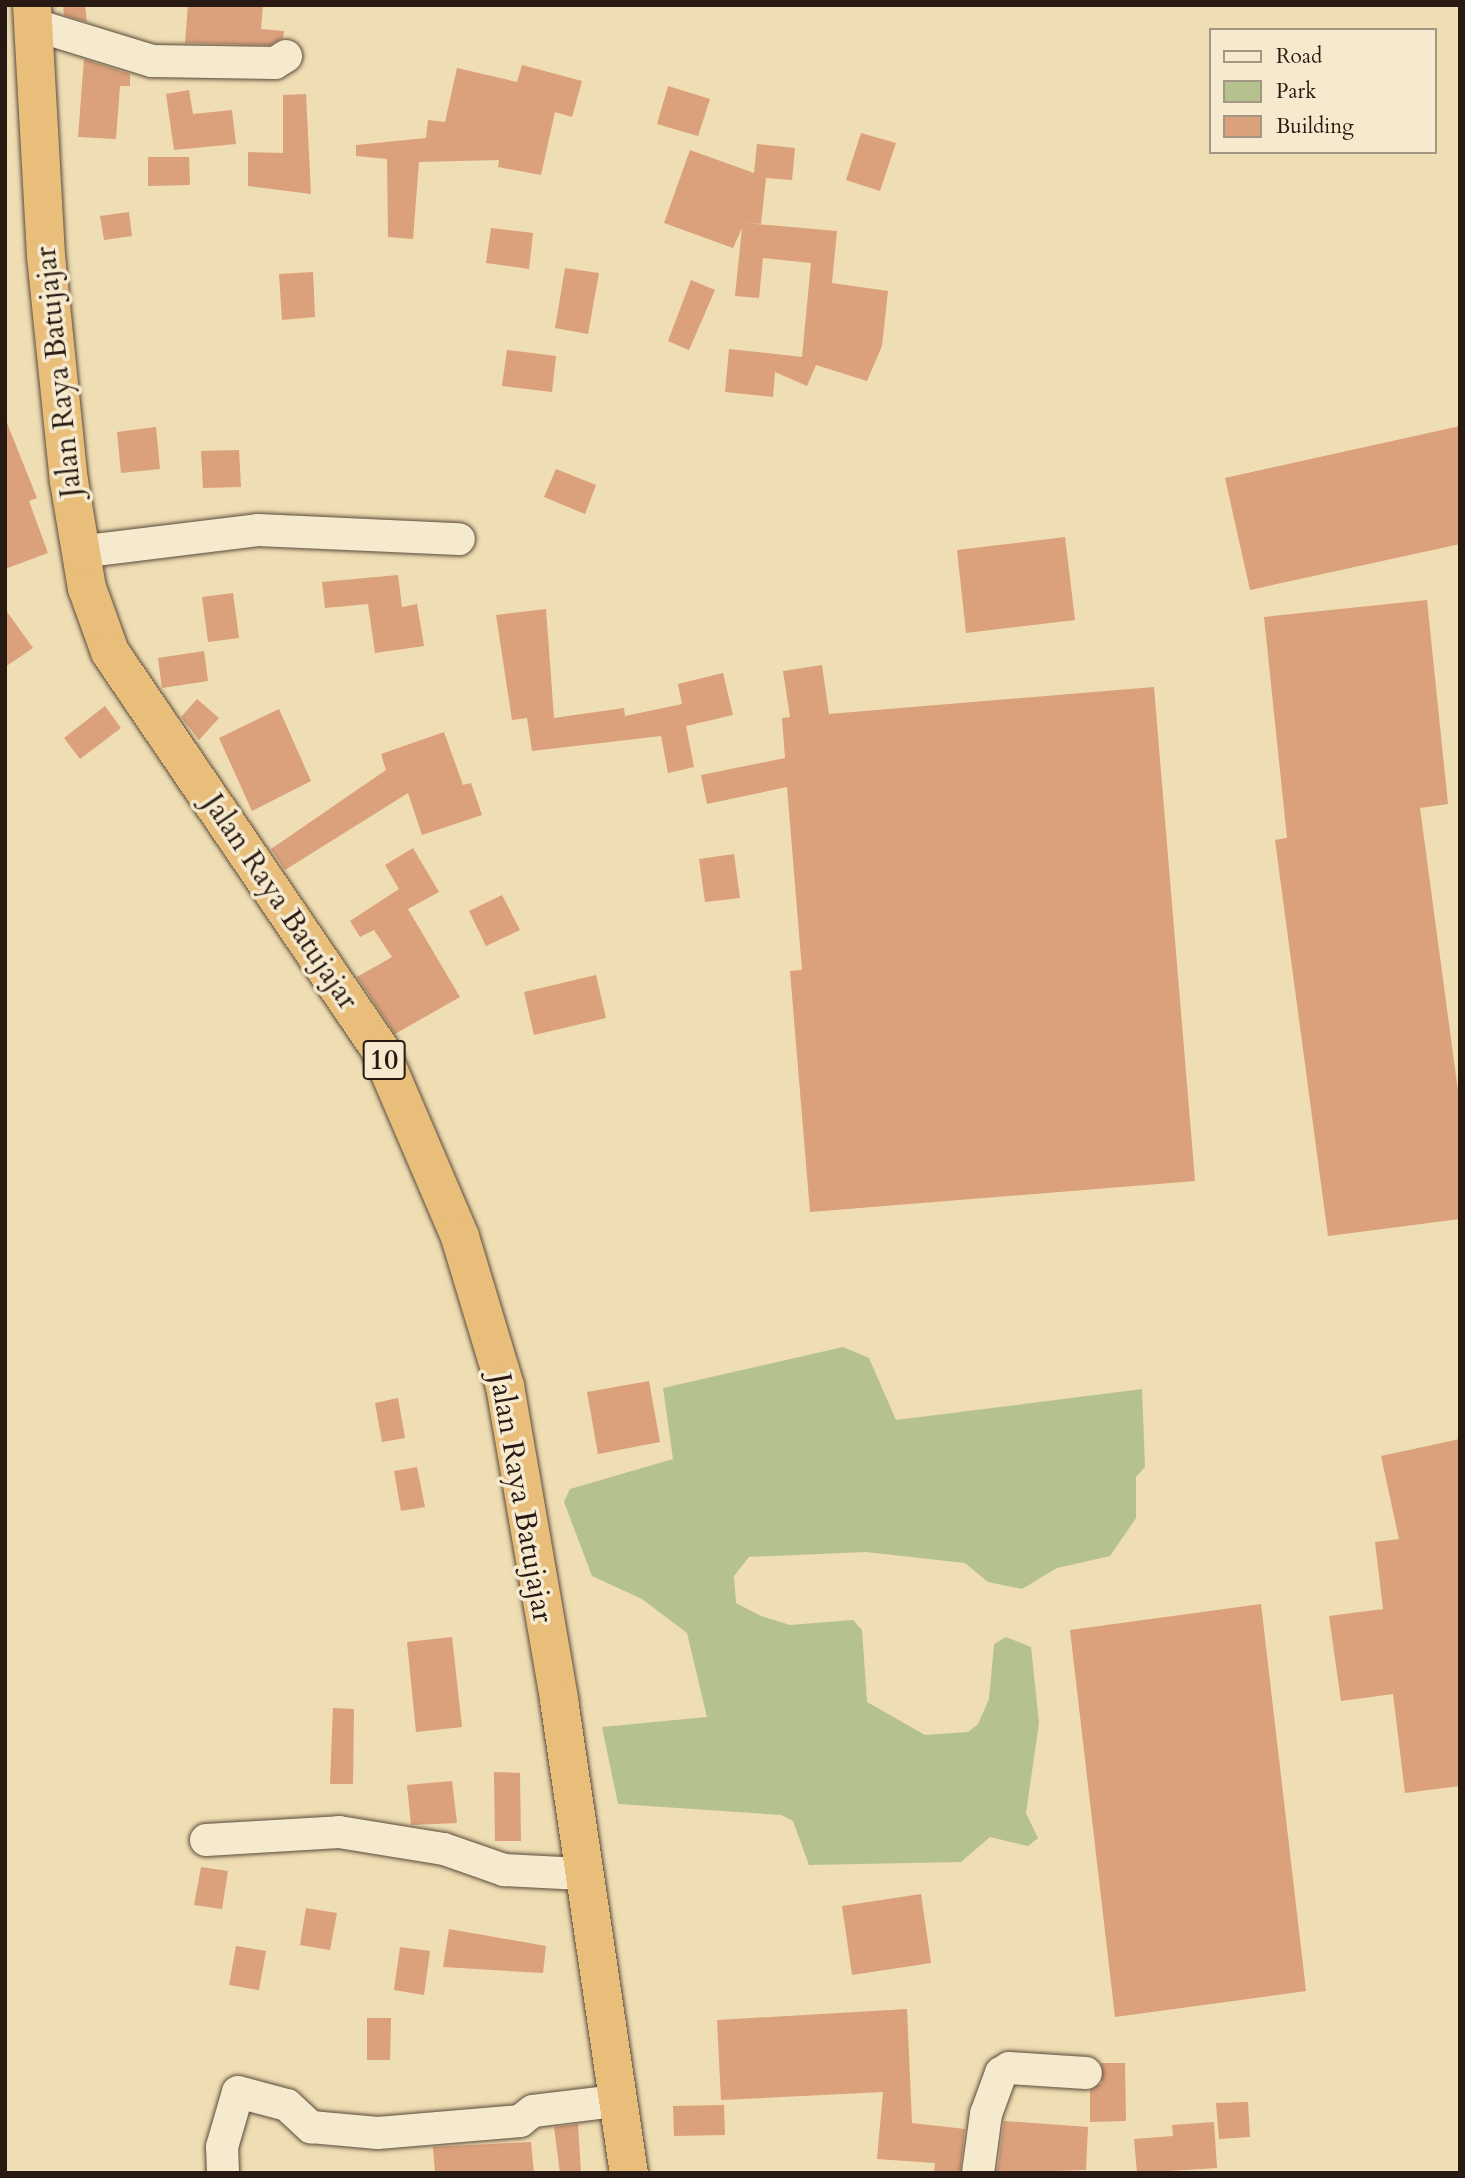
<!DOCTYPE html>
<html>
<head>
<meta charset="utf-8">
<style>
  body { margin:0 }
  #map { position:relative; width:1465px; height:2178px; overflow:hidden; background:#efddb3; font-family:Cardo,serif }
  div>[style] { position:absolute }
  .green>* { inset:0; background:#b5c290 }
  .building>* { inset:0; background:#dba07c }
  .roads { filter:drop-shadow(0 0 2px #5a4b3b) drop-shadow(0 0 2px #5a4b3b) }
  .minor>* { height:32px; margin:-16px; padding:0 16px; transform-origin:16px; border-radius:16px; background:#f5e9ce }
  .trunk>* { height:38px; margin:-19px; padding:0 19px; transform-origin:19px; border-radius:19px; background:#e8be7a }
  span { translate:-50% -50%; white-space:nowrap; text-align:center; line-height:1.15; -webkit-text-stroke:7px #f5e9ce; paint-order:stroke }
  .shield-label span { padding:2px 5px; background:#f5e9ce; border:2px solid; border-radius:5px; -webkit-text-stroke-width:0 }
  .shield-label { font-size:28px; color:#281a13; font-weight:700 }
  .street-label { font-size:30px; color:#281a13 }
  .frame { position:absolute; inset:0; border:7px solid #281a13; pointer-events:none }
  .legend { position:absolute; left:1209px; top:28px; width:228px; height:126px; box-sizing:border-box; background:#f5e9ce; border:2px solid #a39683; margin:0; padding:9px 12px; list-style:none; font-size:21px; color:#281a13 }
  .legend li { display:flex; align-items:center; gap:14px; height:35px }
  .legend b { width:35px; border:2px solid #a39683 }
</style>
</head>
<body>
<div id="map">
  <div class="green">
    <div style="clip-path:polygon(843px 1347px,869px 1358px,896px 1420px,1142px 1389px,1145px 1467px,1136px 1477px,1136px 1518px,1110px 1556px,1057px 1568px,1022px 1589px,988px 1582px,965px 1563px,866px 1552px,749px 1557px,734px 1576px,736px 1603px,761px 1616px,790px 1625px,853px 1620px,862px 1630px,867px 1702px,925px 1735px,968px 1732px,978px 1724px,989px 1699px,994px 1644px,1006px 1637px,1031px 1647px,1039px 1723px,1026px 1813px,1038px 1838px,1028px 1846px,990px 1837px,961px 1862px,809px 1865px,793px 1821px,781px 1815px,618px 1804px,602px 1727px,707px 1717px,687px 1633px,642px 1599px,592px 1576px,564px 1502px,570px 1489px,673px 1459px,663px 1388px)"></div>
  </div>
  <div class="building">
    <div style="clip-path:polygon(63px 5px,85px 5px,87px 22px,64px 15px)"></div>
    <div style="clip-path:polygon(188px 5px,263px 5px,261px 29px,284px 31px,283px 38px,270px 45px,185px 43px)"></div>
    <div style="clip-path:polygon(84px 59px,130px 74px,130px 86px,120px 86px,116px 139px,78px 137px)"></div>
    <div style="clip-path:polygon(522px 65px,582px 81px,572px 117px,555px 112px,541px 175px,498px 167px,499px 160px,419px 162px,413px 239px,388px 237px,387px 159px,356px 156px,356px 145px,426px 138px,428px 120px,445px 122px,457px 68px,517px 82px)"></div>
    <div style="clip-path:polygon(668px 86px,710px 99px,698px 136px,657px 124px)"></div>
    <div style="clip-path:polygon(189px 90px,193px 114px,232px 110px,236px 144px,174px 150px,166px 94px)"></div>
    <div style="clip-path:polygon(306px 94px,311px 194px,248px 186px,248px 152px,283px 153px,283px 95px)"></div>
    <div style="clip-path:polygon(861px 133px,896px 143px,880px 191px,846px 180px)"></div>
    <div style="clip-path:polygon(757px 144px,795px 148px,792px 180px,766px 178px,761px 224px,744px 223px,837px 231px,832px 283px,888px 291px,882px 346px,867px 381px,816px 365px,807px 386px,775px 372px,773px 397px,725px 392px,729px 349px,802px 357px,811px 263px,763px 258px,759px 298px,735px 296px,742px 228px,733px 248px,664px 223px,690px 150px,754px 173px)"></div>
    <div style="clip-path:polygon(148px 157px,189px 157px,190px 185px,148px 186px)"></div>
    <div style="clip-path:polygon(129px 212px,132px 236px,104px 240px,100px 216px)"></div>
    <div style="clip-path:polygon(491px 228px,533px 233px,529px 269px,486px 263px)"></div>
    <div style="clip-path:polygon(565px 268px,599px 273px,588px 334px,555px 328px)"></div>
    <div style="clip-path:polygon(313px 272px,315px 317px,282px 320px,279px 274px)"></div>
    <div style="clip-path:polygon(691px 280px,715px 290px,689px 350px,668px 341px)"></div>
    <div style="clip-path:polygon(507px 350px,556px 356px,552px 392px,502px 386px)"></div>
    <div style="clip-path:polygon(5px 418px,37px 498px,29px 501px,48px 553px,5px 569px)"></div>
    <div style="clip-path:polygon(1460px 426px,1460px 544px,1250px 590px,1225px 478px)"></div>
    <div style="clip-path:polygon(156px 427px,160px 469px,121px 473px,117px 432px)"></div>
    <div style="clip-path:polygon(239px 450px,241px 487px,203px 488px,201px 451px)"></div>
    <div style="clip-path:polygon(556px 469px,596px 485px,585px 514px,544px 497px)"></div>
    <div style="clip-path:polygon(1065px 537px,1075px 620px,966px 633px,957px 550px)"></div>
    <div style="clip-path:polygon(398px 575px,402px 607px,417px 604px,424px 646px,375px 653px,368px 604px,325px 608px,322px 582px)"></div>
    <div style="clip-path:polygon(233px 593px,239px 638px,208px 642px,202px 597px)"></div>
    <div style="clip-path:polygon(1427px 600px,1448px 804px,1420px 808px,1460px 1106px,1460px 1219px,1328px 1236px,1275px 840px,1287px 838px,1264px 617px)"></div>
    <div style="clip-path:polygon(5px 609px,33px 648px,5px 667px)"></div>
    <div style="clip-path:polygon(546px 609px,554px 718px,624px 708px,625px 716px,682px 704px,678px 684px,723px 673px,733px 715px,686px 726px,694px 767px,668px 773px,661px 736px,532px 751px,527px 718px,512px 720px,496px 615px)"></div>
    <div style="clip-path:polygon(204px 651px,208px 681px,162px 688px,158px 658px)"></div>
    <div style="clip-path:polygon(822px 665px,829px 714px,1154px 687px,1195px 1181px,810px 1212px,790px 971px,802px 970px,787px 787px,707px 804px,701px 775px,785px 758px,782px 718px,790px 717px,783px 671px)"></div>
    <div style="clip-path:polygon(197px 699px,219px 718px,199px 740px,181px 717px)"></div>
    <div style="clip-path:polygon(105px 706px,121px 728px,80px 759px,64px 738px)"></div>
    <div style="clip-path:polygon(279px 709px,311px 781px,252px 811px,219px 738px)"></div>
    <div style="clip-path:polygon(444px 732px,463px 785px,471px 783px,482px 815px,422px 835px,408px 793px,285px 870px,271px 849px,386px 770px,381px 754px)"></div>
    <div style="clip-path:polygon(413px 848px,439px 892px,408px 909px,460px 997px,395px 1034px,357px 977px,392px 957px,374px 930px,360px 937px,350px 921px,399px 889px,385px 865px)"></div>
    <div style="clip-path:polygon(734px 854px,740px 898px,705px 902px,699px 859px)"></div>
    <div style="clip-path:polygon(502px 895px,520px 930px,486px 946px,469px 911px)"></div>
    <div style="clip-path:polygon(596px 975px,606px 1018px,534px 1035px,524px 992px)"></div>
    <div style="clip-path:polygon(649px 1381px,660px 1442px,598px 1454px,587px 1392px)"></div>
    <div style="clip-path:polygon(398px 1398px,405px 1438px,382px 1442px,375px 1403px)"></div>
    <div style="clip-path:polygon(1460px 1439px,1460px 1786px,1405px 1793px,1393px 1694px,1341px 1701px,1329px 1616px,1383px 1609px,1375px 1542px,1399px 1539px,1381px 1456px)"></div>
    <div style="clip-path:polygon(417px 1467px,425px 1507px,401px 1511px,394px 1471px)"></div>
    <div style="clip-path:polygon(1261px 1604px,1306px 1991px,1115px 2017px,1070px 1630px)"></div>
    <div style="clip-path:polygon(452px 1637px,462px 1727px,416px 1732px,407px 1642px)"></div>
    <div style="clip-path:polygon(333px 1708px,354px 1709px,353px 1784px,330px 1784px)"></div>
    <div style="clip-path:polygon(494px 1772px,520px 1773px,521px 1841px,495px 1841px)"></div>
    <div style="clip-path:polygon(452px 1781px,457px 1823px,411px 1825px,407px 1785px)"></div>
    <div style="clip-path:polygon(201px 1867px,228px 1871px,222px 1909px,194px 1905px)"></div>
    <div style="clip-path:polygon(921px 1894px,931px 1963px,852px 1975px,842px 1906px)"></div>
    <div style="clip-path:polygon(306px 1908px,337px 1913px,330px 1950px,300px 1945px)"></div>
    <div style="clip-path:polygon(449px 1929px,546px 1946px,543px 1973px,443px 1967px)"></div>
    <div style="clip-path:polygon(236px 1946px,266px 1951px,259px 1990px,229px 1985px)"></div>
    <div style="clip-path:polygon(400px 1947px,430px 1951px,424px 1995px,394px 1990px)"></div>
    <div style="clip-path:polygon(907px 2009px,912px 2123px,965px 2129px,960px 2173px,934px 2173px,935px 2163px,877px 2159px,883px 2092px,721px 2100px,717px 2020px)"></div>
    <div style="clip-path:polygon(367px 2018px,391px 2018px,390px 2060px,367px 2060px)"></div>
    <div style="clip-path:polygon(1101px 2063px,1125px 2063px,1126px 2121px,1090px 2122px,1090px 2090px,1102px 2083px)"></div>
    <div style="clip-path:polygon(1248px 2102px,1250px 2137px,1219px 2139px,1216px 2103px)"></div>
    <div style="clip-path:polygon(724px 2105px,725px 2135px,674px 2136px,673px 2106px)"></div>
    <div style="clip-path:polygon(1004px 2121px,1088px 2127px,1086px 2170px,997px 2173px)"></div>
    <div style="clip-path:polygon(1214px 2122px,1217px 2168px,1137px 2173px,1134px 2139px,1173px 2136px,1172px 2125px)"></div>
    <div style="clip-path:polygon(578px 2124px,581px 2173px,560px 2173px,554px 2127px)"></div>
    <div style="clip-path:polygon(531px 2142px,534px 2173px,435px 2173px,433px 2147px)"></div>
  </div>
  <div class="roads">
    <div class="minor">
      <div style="left:35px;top:25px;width:122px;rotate:17.1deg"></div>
      <div style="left:152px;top:61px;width:123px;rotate:0.9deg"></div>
      <div style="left:275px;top:63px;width:13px;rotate:-32deg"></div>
      <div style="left:79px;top:552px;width:180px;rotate:-7deg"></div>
      <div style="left:258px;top:530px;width:201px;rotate:2.6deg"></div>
      <div style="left:206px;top:1840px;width:133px;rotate:-3.4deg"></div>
      <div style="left:339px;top:1832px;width:106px;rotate:9.2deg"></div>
      <div style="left:444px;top:1849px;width:64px;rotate:19.3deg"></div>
      <div style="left:504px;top:1870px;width:78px;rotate:2.9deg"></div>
      <div style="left:223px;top:2173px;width:26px;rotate:-92deg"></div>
      <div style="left:222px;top:2147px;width:57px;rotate:-73.8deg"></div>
      <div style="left:238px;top:2092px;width:51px;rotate:14.9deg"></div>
      <div style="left:287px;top:2105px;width:33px;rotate:43deg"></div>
      <div style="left:311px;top:2127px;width:67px;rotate:5.1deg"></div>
      <div style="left:378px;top:2133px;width:143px;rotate:-4.8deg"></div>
      <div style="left:520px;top:2121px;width:16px;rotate:-38deg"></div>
      <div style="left:533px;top:2111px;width:84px;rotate:-6.9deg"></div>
      <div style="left:978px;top:2173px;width:60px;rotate:-82.3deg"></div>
      <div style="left:986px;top:2114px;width:44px;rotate:-69.9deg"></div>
      <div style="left:1001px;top:2073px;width:9px;rotate:-32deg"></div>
      <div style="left:1009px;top:2068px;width:77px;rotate:3.7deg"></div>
    </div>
    <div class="trunk">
      <div style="left:32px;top:5px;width:251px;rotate:86.8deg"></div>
      <div style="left:46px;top:256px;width:226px;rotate:84.2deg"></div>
      <div style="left:69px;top:481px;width:109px;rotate:80.5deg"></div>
      <div style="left:87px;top:588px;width:68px;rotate:70.2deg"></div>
      <div style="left:110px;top:652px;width:481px;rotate:55.8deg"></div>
      <div style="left:380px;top:1050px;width:203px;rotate:66.8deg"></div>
      <div style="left:460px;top:1237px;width:156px;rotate:73.2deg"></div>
      <div style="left:505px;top:1386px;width:319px;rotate:80.2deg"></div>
      <div style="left:559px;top:1700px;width:478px;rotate:81.6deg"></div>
    </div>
  </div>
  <div class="shield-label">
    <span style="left:384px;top:1060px">10</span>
  </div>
  <div class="street-label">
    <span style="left:59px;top:372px;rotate:-96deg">Jalan Raya Batujajar</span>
    <span style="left:280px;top:902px;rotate:56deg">Jalan Raya Batujajar</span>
    <span style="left:521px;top:1498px;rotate:80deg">Jalan Raya Batujajar</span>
  </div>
  <div class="frame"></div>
  <ul class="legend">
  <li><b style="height:9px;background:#f5e9ce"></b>Road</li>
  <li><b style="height:19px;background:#b5c290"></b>Park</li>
  <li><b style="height:19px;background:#dba07c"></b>Building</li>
  </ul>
</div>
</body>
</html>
